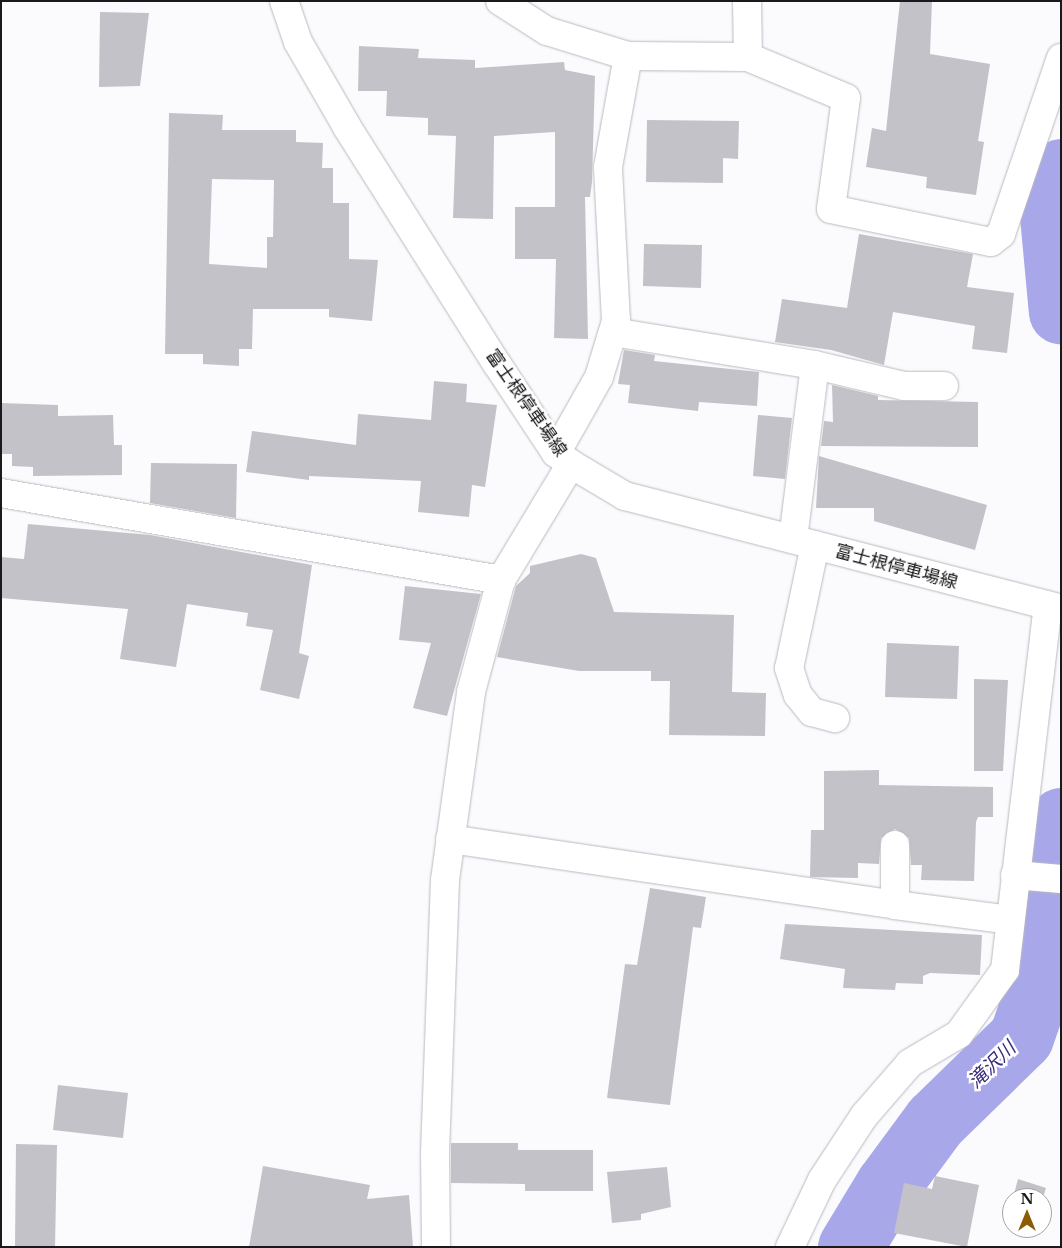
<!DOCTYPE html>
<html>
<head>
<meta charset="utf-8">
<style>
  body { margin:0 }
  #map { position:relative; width:1062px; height:1248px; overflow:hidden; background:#fbfbfe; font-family:"Libre Baskerville","Noto Sans JP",serif }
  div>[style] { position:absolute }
  .river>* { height:65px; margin:-32.5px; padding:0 32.5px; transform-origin:32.5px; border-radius:32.5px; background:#a8a7ea }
  .building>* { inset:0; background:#c2c2c8 }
  .roads { filter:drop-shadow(0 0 1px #b9b9bf) drop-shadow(0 0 1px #b9b9bf) }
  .minor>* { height:28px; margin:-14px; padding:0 14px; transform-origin:14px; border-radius:14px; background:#fff }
  .major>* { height:28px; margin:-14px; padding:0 14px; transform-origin:14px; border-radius:14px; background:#fff }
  span { translate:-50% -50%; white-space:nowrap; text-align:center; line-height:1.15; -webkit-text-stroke:5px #fff; paint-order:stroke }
  .street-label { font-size:18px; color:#1a1a1c }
  .water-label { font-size:19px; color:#372d7a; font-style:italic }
  .frame { position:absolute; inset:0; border:2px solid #1a1a1c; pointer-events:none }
  .north { position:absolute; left:1002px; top:1188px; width:50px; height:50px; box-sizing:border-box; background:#fff; border:1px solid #a3a3a4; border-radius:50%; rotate:0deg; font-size:14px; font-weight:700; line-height:20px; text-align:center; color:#1a1a1c }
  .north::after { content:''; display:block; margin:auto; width:18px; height:22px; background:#8c5d04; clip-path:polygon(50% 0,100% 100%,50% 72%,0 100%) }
</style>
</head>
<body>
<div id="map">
  <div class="river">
    <div style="left:1061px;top:171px;width:35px;rotate:106deg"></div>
    <div style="left:1051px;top:205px;width:107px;rotate:84.7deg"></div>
    <div style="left:850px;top:1247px;width:71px;rotate:-58.8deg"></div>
    <div style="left:887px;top:1186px;width:81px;rotate:-53.6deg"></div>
    <div style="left:935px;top:1121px;width:120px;rotate:-44.3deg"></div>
    <div style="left:1021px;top:1037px;width:70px;rotate:-70.8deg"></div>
    <div style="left:1044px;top:971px;width:152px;rotate:-83.6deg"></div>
  </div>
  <div class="building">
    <div style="clip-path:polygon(900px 1px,932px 1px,930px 54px,990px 64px,978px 141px,984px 142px,976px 195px,926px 188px,927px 177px,866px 167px,872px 128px,886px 131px)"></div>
    <div style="clip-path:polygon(100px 12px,149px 13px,140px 86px,99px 87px)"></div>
    <div style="clip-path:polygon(359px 46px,419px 49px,418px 58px,475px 60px,475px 68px,564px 62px,565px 70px,595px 76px,592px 182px,590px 197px,585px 197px,588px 339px,554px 338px,556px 259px,515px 259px,515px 207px,555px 207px,555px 132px,494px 136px,493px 219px,453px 218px,456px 136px,428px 135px,428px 118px,386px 116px,387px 91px,358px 91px)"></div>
    <div style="clip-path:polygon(evenodd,169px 113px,223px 115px,222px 130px,296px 130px,296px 142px,323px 143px,322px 168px,333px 168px,333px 203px,349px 203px,349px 259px,378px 260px,372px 321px,329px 317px,329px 309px,253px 309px,252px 349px,239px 349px,239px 366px,203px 364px,203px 354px,165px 354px,169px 113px,212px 179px,274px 180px,273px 237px,267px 237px,267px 268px,209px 264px,212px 179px)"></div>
    <div style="clip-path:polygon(647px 120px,739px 121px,738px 159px,723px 158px,723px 183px,646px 182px)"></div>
    <div style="clip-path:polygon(859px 234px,973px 254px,967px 287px,1014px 293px,1007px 353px,972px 349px,975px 326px,893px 312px,884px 365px,831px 350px,775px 342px,782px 299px,847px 308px)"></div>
    <div style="clip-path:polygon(644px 244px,702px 245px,701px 288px,643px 286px)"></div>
    <div style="clip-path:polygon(624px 350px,655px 355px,654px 361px,759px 372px,757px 406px,699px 402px,698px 411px,628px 403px,630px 385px,618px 384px)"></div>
    <div style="clip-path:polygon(434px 381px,467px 384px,466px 402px,497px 405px,485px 487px,472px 485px,469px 517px,418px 512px,421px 481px,309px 476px,309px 480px,246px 472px,252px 431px,356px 445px,358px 414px,431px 420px)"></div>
    <div style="clip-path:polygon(832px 385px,878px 396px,878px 400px,978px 402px,978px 447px,821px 446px,824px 421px,833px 422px)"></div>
    <div style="clip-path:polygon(1px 403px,58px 405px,58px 416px,113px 415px,114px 445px,122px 445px,122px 475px,33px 476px,33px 467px,12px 466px,12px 454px,1px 454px)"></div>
    <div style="clip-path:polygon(758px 415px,792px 418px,785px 479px,753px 476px)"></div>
    <div style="clip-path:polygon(819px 456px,987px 505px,975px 550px,874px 521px,874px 508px,816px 508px)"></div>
    <div style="clip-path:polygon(151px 463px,237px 464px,236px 518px,150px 503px)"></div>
    <div style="clip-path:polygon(28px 524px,150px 535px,312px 565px,299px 653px,309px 656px,299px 699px,260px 690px,273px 630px,246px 626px,248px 613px,187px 604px,176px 667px,120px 659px,128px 609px,1px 598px,1px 557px,24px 559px)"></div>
    <div style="clip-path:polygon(581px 554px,596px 558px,614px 612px,734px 615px,732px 692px,766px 693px,765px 736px,669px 735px,670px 681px,651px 681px,651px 671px,579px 671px,497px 657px,516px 586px,530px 573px,530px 566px)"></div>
    <div style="clip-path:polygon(405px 586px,481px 594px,447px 716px,413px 708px,431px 643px,399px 640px)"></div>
    <div style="clip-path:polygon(887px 643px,959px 646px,957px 699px,885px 697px)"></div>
    <div style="clip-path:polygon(974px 679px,1008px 680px,1003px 771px,974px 771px)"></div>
    <div style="clip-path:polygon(879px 770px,879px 785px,993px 787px,993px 817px,978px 817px,976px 822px,974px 881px,921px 880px,922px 865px,911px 865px,909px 838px,895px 829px,881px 838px,879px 864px,858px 863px,858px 878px,810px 877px,811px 830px,824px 830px,824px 771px)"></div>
    <div style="clip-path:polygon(650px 888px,706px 897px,701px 928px,693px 927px,670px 1105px,607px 1098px,625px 964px,637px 965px)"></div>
    <div style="clip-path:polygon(785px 924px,982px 935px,980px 975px,930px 973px,923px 976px,923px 984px,896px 983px,895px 990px,843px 988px,845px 969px,780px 959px)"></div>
    <div style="clip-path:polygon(58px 1085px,128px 1093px,123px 1138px,53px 1130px)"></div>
    <div style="clip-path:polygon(451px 1143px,518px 1143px,518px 1150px,593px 1150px,593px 1191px,525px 1191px,525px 1184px,451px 1183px)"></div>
    <div style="clip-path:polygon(16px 1144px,57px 1145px,55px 1247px,15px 1247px)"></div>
    <div style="clip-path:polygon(263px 1166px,370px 1185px,367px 1199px,409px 1195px,413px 1247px,249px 1247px)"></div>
    <div style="clip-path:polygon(667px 1167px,671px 1207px,641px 1214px,641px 1220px,612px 1223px,607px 1172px)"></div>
    <div style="clip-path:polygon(935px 1176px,979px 1185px,967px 1247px,894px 1233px,904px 1183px,932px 1189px)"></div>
    <div style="clip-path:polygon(1018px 1179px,1046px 1188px,1042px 1201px,1013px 1198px)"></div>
  </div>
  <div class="roads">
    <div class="minor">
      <div style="left:500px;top:1px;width:56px;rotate:32.6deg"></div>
      <div style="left:547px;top:31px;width:85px;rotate:17.2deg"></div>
      <div style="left:628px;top:56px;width:120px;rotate:0.5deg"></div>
      <div style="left:747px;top:1px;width:56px;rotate:89deg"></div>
      <div style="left:748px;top:57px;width:106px;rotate:22.7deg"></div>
      <div style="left:846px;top:98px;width:112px;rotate:97.7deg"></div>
      <div style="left:831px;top:209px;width:163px;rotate:11.7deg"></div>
      <div style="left:991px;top:242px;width:13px;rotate:-39deg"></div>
      <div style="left:1001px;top:234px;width:186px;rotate:-71.2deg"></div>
      <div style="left:613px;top:332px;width:205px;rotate:9.3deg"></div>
      <div style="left:815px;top:365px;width:91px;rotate:13.3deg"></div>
      <div style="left:904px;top:386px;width:40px"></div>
      <div style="left:556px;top:453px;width:87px;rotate:-60.5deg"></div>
      <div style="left:599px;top:377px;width:59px;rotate:-73.1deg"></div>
      <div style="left:616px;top:321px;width:154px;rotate:-93deg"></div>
      <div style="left:608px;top:167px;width:113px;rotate:-79.8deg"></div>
      <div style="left:1px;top:493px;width:508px;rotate:9.87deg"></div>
      <div style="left:793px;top:539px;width:175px;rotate:-82.8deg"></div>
      <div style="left:815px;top:545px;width:126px;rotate:101.9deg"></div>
      <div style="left:789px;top:668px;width:28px;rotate:72deg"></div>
      <div style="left:798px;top:695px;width:22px;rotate:51deg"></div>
      <div style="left:812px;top:712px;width:24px;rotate:15deg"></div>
      <div style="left:450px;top:839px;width:450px;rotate:8.4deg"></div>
      <div style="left:895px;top:905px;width:60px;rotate:-90deg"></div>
      <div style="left:1015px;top:875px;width:46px;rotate:5deg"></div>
      <div style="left:895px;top:905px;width:116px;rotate:7.4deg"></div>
      <div style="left:436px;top:1247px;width:94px;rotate:-90.6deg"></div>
      <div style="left:435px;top:1153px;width:273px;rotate:-87.9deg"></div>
      <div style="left:445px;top:880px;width:190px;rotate:-82.1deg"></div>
      <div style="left:471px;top:692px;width:116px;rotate:-75deg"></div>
      <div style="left:501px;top:580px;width:135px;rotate:-58.9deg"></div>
      <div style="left:790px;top:1247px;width:74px;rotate:-64.5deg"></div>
      <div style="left:822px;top:1180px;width:77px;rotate:-56.7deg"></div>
      <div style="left:864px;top:1116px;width:70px;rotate:-49deg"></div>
      <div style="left:910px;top:1063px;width:57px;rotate:-30.6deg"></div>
      <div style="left:959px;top:1034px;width:79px;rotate:-54.3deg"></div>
      <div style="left:1005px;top:970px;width:367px;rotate:-83.3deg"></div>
    </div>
    <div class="major">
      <div style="left:284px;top:1px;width:43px;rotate:71.1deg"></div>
      <div style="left:298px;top:42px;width:98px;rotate:60deg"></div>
      <div style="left:347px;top:127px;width:280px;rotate:57.7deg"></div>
      <div style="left:497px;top:364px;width:107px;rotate:56.5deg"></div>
      <div style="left:556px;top:453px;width:19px;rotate:36deg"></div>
      <div style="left:571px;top:464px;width:63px;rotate:30.7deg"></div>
      <div style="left:625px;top:496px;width:450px;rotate:14.5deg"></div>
    </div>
  </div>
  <div class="street-label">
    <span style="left:526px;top:403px;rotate:55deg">富士根停車場線</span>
    <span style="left:896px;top:567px;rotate:15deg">富士根停車場線</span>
  </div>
  <div class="water-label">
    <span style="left:992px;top:1065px;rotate:-44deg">滝沢川</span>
  </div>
  <div class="frame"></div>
  <div class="north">N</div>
</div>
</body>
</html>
